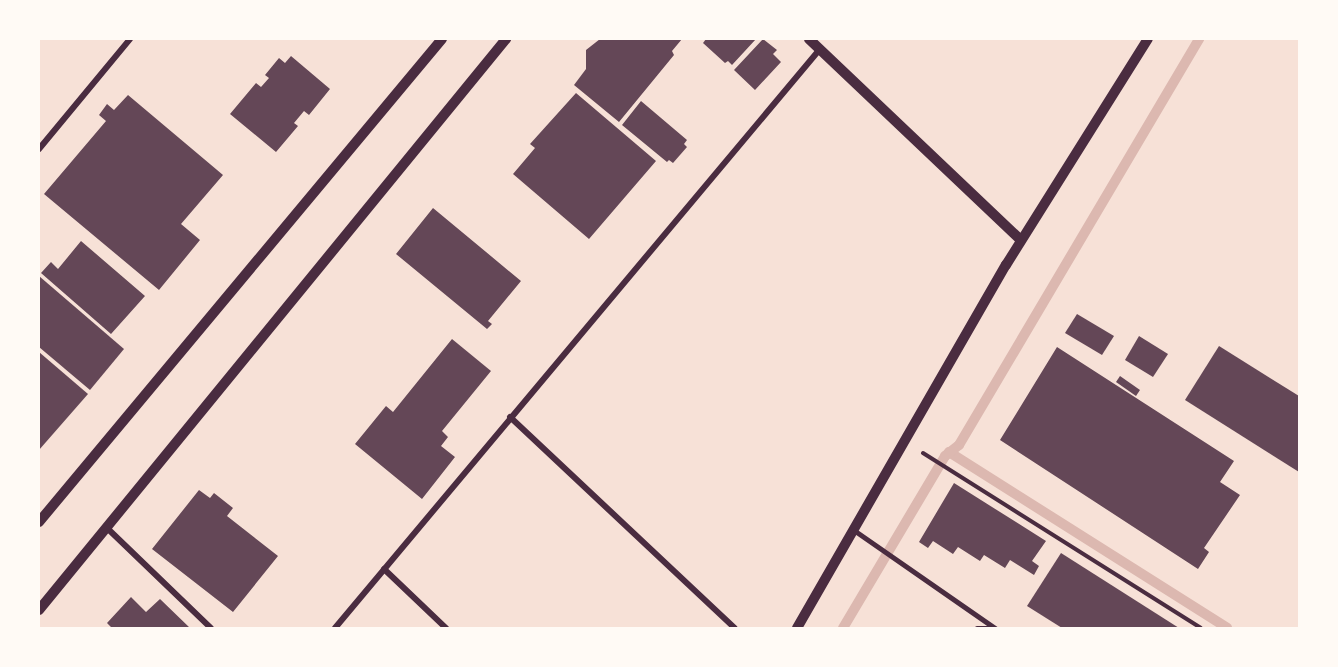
<!DOCTYPE html>
<html>
<head>
<meta charset="utf-8">
<style>
  body { margin:0 }
  #map { position:relative; width:1338px; height:667px; overflow:hidden; background:#f7e1d7; font-family:"Golos Text",sans-serif }
  div>[style] { position:absolute }
  .stream>* { height:10px; margin:-5px; padding:0 5px; transform-origin:5px; border-radius:5px; background:#dcb8b0 }
  .building>* { inset:0; background:#644757 }
  .path>* { height:4px; margin:-2px; padding:0 2px; transform-origin:2px; border-radius:2px; background:#4a2c40 }
  .service>* { height:4.5px; margin:-2.25px; padding:0 2.25px; transform-origin:2.25px; border-radius:2.25px; background:#4a2c40 }
  .minor>* { height:6px; margin:-3px; padding:0 3px; transform-origin:3px; border-radius:3px; background:#4a2c40 }
  .tertiary>* { height:10px; margin:-5px; padding:0 5px; transform-origin:5px; border-radius:5px; background:#4a2c40 }
  span { translate:-50% -50%; white-space:nowrap; text-align:center; line-height:1.15; -webkit-text-stroke:6px #fffaf5; paint-order:stroke }
  .frame { position:absolute; inset:0; border:40px solid #fffaf5; pointer-events:none }
</style>
</head>
<body>
<div id="map">
  <div class="stream">
    <div style="left:949px;top:452px;width:329px;rotate:32.3deg"></div>
    <div style="left:843px;top:628px;width:200px;rotate:-59.3deg"></div>
    <div style="left:945px;top:456px;width:18px;rotate:-38deg"></div>
    <div style="left:959px;top:445px;width:472px;rotate:-59.4deg"></div>
  </div>
  <div class="building">
    <div style="clip-path:polygon(600px 39px,682px 39px,672px 51px,674px 55px,619px 122px,574px 85px,586px 69px,586px 50px)"></div>
    <div style="clip-path:polygon(706px 39px,756px 39px,732px 65px,728px 61px,725px 63px,703px 43px)"></div>
    <div style="clip-path:polygon(763px 39px,777px 50px,773px 54px,781px 62px,755px 90px,734px 70px)"></div>
    <div style="clip-path:polygon(291px 56px,330px 89px,309px 115px,304px 111px,294px 123px,298px 126px,276px 152px,230px 114px,256px 83px,261px 87px,269px 78px,265px 75px,279px 58px,285px 63px)"></div>
    <div style="clip-path:polygon(576px 93px,656px 161px,589px 239px,513px 174px,535px 148px,530px 144px)"></div>
    <div style="clip-path:polygon(128px 95px,223px 175px,181px 224px,200px 240px,159px 290px,44px 194px,106px 121px,99px 115px,107px 104px,114px 110px)"></div>
    <div style="clip-path:polygon(641px 101px,687px 140px,684px 144px,687px 147px,673px 163px,669px 160px,667px 162px,622px 125px)"></div>
    <div style="clip-path:polygon(433px 208px,521px 281px,488px 321px,492px 324px,487px 329px,396px 254px)"></div>
    <div style="clip-path:polygon(81px 241px,145px 296px,111px 334px,41px 273px,51px 262px,58px 269px)"></div>
    <div style="clip-path:polygon(39px 276px,124px 349px,90px 390px,39px 347px)"></div>
    <div style="clip-path:polygon(1077px 314px,1114px 336px,1102px 355px,1065px 333px)"></div>
    <div style="clip-path:polygon(1139px 336px,1168px 354px,1153px 377px,1125px 360px)"></div>
    <div style="clip-path:polygon(452px 339px,491px 371px,442px 431px,448px 437px,441px 446px,455px 457px,422px 499px,355px 444px,386px 406px,393px 412px)"></div>
    <div style="clip-path:polygon(1219px 346px,1299px 396px,1299px 472px,1185px 400px)"></div>
    <div style="clip-path:polygon(1057px 347px,1234px 461px,1220px 482px,1240px 495px,1204px 548px,1209px 552px,1198px 569px,1000px 440px)"></div>
    <div style="clip-path:polygon(39px 352px,88px 394px,39px 450px)"></div>
    <div style="clip-path:polygon(1120px 376px,1140px 390px,1136px 396px,1116px 382px)"></div>
    <div style="clip-path:polygon(954px 483px,1046px 541px,1032px 561px,1039px 566px,1034px 575px,1010px 560px,1005px 568px,984px 555px,980px 561px,958px 547px,953px 554px,933px 541px,928px 548px,919px 542px)"></div>
    <div style="clip-path:polygon(199px 490px,210px 498px,214px 493px,233px 508px,227px 516px,278px 556px,233px 612px,152px 549px)"></div>
    <div style="clip-path:polygon(1061px 553px,1179px 628px,1062px 628px,1027px 606px)"></div>
    <div style="clip-path:polygon(131px 597px,146px 612px,160px 599px,190px 628px,112px 628px,107px 623px)"></div>
  </div>
  <div class="path">
    <div style="left:923px;top:453px;width:328px;rotate:32.2deg"></div>
  </div>
  <div class="service">
    <div style="left:854px;top:530px;width:172px;rotate:34.8deg"></div>
    <div style="left:977px;top:628px;width:13px"></div>
  </div>
  <div class="minor">
    <div style="left:39px;top:149px;width:143px;rotate:-50.4deg"></div>
    <div style="left:510px;top:417px;width:308px;rotate:43.2deg"></div>
    <div style="left:107px;top:528px;width:144px;rotate:43.9deg"></div>
    <div style="left:384px;top:569px;width:86px;rotate:43.6deg"></div>
    <div style="left:335px;top:628px;width:755px;rotate:-50.05deg"></div>
  </div>
  <div class="tertiary">
    <div style="left:809px;top:39px;width:292px;rotate:43.5deg"></div>
    <div style="left:39px;top:522px;width:629px;rotate:-50.16deg"></div>
    <div style="left:39px;top:610px;width:738px;rotate:-50.72deg"></div>
    <div style="left:797px;top:628px;width:419px;rotate:-60.1deg"></div>
    <div style="left:1006px;top:265px;width:267px;rotate:-57.9deg"></div>
  </div>
  <div class="frame"></div>
</div>
</body>
</html>
